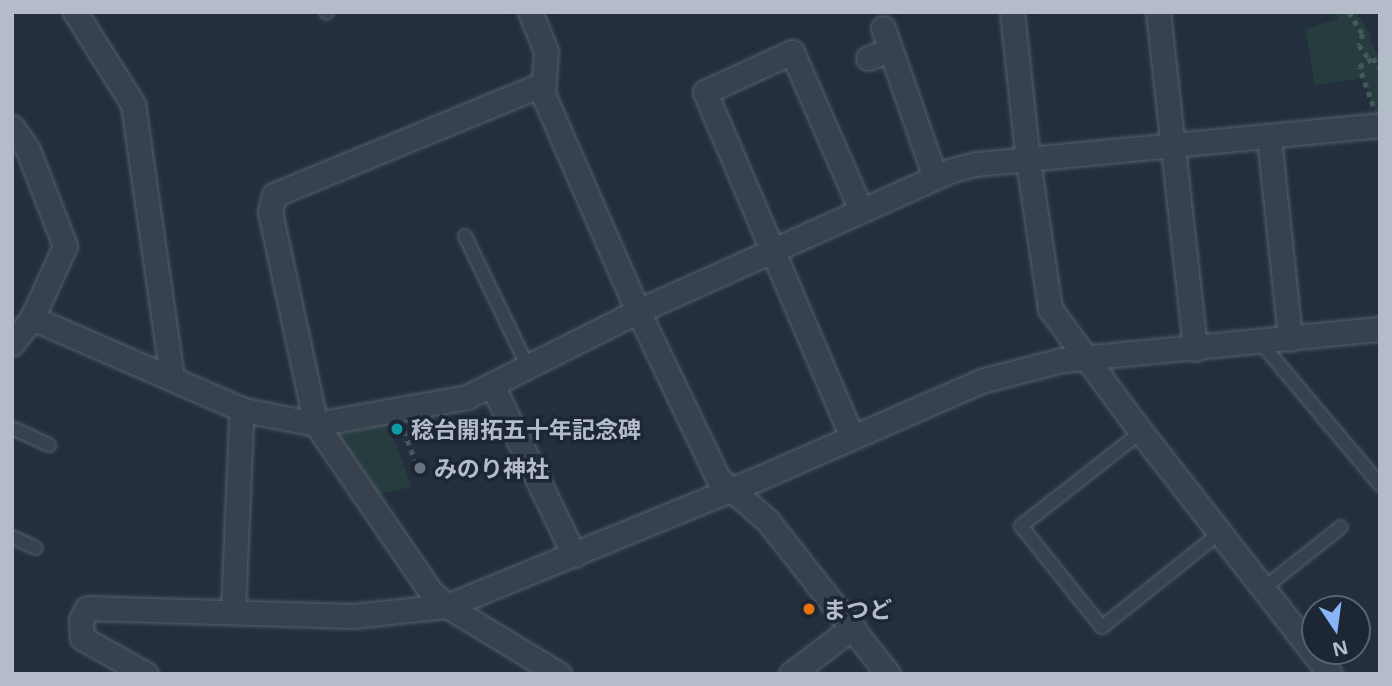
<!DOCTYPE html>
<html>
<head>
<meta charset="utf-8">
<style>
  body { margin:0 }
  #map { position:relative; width:1392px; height:686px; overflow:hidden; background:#242f3e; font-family:"Noto Sans","Noto Sans JP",sans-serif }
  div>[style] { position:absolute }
  .green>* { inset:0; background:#263c3f }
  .path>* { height:4.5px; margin-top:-2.25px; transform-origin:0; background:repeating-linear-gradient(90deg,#44595c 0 5px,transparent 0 10px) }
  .roads { filter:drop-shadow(0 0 2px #565f6c) drop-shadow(0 0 2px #565f6c) }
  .lane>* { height:12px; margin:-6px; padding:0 6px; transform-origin:6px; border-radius:6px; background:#38414e }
  .street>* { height:23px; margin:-11.5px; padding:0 11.5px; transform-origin:11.5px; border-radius:11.5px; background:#38414e }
  .dots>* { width:19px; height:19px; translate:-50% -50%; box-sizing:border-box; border:4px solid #1d2633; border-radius:50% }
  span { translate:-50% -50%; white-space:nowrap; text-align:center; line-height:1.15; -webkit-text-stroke:7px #1d2633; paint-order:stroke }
  .poi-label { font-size:23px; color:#b4bcc9; font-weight:700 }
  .left { translate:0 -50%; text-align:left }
  .frame { position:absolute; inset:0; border:14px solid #b4bcc9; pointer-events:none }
  .north { position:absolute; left:1301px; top:595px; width:70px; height:70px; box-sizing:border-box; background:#1d2633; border:2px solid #59626f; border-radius:50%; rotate:167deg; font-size:19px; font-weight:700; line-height:28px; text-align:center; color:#b4bcc9 }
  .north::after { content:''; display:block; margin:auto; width:24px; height:32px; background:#8ab4f8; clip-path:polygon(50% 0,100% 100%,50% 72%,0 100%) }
</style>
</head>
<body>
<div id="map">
  <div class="green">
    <div style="clip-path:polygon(1336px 12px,1356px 12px,1371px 35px,1369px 41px,1380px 57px,1380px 117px,1377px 117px,1363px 78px,1315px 85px,1305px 29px,1338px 19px)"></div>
    <div style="clip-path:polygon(388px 424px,412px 487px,374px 495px,335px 435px)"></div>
  </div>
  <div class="path">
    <div style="left:1349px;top:12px;width:26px;rotate:58deg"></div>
    <div style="left:1363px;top:34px;width:12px;rotate:110deg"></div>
    <div style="left:1359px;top:45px;width:19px;rotate:54deg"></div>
    <div style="left:1373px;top:106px;width:41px;rotate:-109.7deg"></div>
    <div style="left:1359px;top:67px;width:17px;rotate:-33deg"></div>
    <div style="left:1373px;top:58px;width:12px;rotate:55deg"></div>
    <div style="left:404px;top:431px;width:31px;rotate:69deg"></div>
  </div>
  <div class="roads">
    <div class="lane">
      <div style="left:326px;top:12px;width:1px;rotate:45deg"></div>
      <div style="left:465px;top:236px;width:145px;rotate:64.3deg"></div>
      <div style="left:1261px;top:343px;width:185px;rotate:50deg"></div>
      <div style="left:12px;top:428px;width:41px;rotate:24.7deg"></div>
      <div style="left:1141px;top:432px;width:152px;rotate:141.9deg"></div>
      <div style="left:1021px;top:526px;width:129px;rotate:51.3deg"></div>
      <div style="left:1102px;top:627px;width:152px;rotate:-38.6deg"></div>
      <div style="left:12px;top:537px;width:26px;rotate:25deg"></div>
      <div style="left:1264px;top:588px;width:98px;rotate:-38.4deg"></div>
    </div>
    <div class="street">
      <div style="left:75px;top:12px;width:109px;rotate:57.8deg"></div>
      <div style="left:133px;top:104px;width:277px;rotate:81.9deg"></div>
      <div style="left:530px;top:12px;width:42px;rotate:67.7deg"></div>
      <div style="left:546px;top:51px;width:43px;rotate:94deg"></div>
      <div style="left:543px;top:94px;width:237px;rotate:66.4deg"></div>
      <div style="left:638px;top:311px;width:185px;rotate:64.4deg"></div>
      <div style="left:718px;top:478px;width:65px;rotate:40.6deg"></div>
      <div style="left:767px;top:520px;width:196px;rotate:51.8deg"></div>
      <div style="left:1012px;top:12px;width:150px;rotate:83.9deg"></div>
      <div style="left:1028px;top:161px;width:150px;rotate:81.5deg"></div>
      <div style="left:1050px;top:309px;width:153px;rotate:53.5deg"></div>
      <div style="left:1141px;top:432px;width:307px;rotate:52deg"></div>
      <div style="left:1158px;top:12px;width:339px;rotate:83.7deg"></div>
      <div style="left:883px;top:28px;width:158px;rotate:70.8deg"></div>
      <div style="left:868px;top:58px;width:23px;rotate:-20deg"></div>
      <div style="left:543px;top:84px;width:291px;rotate:157.6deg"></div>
      <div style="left:274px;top:195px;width:17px;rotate:103deg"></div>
      <div style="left:270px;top:212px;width:217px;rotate:77.8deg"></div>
      <div style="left:316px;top:424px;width:204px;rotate:55.6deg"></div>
      <div style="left:431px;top:592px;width:21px;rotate:41deg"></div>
      <div style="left:447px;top:606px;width:131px;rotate:31.3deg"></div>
      <div style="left:12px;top:127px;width:28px;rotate:55deg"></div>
      <div style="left:28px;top:150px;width:103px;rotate:68.9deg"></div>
      <div style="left:65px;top:246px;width:79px;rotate:114.6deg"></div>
      <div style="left:32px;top:318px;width:33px;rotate:128deg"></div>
      <div style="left:1269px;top:138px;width:202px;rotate:84deg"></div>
      <div style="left:32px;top:318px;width:231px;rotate:23.5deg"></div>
      <div style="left:244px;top:410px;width:73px;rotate:11deg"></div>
      <div style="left:316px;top:424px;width:153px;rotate:-10.1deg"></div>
      <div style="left:467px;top:397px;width:191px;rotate:-26.7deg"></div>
      <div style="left:638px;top:311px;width:341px;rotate:-24.2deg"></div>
      <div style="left:949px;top:171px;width:28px;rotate:-15deg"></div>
      <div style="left:976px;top:164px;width:406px;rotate:-5.5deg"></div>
      <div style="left:492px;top:385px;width:189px;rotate:64.2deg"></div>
      <div style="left:852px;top:437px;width:375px;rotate:-113.1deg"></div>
      <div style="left:705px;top:92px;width:96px;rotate:-24.7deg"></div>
      <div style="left:792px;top:52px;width:172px;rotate:66.4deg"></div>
      <div style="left:233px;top:612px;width:189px;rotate:-87.6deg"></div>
      <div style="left:241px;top:423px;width:13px;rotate:-77deg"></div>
      <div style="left:146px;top:674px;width:73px;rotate:-150.6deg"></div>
      <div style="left:82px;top:638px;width:18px;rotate:-93deg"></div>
      <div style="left:81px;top:620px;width:13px;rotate:-63deg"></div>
      <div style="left:87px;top:608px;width:266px;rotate:1.7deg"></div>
      <div style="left:353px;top:616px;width:95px;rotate:-6.1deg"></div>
      <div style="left:447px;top:606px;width:335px;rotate:-22.3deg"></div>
      <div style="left:757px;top:479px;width:244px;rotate:-23.6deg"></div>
      <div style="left:981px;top:381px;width:84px;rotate:-14.5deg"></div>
      <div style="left:1062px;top:360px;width:320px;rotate:-5.6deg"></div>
      <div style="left:791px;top:674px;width:78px;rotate:-37.2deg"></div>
    </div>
  </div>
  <div class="dots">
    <div style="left:397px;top:429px;background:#0f9aa8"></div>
    <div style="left:420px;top:468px;background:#6b7280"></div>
    <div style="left:809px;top:609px;background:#e8710a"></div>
  </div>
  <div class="poi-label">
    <span class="left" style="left:411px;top:429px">稔台開拓五十年記念碑</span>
    <span class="left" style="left:434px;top:468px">みのり神社</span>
    <span class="left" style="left:823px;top:609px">まつど</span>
  </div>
  <div class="frame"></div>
  <div class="north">N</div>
</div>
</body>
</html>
